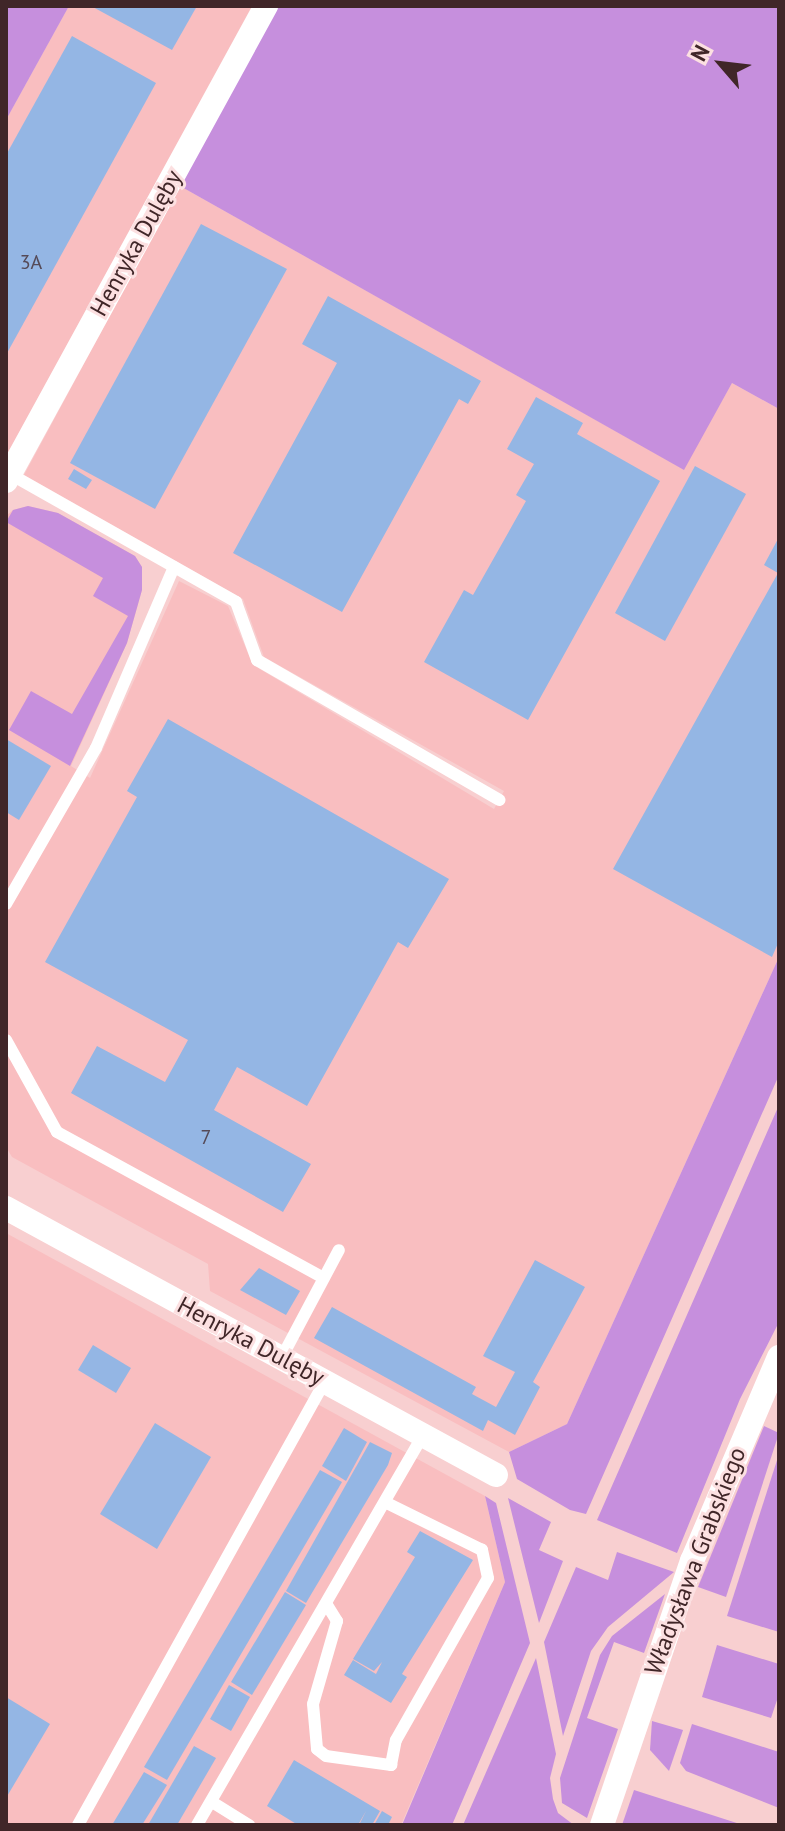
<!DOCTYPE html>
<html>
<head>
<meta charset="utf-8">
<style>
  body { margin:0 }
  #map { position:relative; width:785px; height:1831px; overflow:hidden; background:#f8cfd0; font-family:"PT Sans",sans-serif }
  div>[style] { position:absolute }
  .built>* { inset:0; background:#f9bec0 }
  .green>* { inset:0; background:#c68fdd }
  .building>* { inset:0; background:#94b6e4 }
  .lane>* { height:12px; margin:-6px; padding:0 6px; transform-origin:6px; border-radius:6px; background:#fff }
  .street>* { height:24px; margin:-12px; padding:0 12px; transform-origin:12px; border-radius:12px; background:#fff }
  span { translate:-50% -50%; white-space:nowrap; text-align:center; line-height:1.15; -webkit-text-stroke:6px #fce0e1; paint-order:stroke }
  .number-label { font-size:20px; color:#554a57 }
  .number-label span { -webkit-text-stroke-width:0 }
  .street-label { font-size:24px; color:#402628 }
  .frame { position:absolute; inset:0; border:8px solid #402628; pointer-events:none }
  .north { position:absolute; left:681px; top:24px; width:80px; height:80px; -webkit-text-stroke:6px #fce0e1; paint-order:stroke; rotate:298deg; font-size:22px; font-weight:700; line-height:32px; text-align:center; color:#402628 }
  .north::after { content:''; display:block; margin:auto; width:28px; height:36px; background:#402628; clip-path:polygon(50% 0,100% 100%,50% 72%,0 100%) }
</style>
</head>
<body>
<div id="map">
  <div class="built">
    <div style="clip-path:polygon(69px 6px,252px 6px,6px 456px,6px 120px)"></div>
    <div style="clip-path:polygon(180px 186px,683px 469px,732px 383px,779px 409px,779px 957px,567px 1424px,509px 1452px,210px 1291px,208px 1264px,12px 1157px,6px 1147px,6px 516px,13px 510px,28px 506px,58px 513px,135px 556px,142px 567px,142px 590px,127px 643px,71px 766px,90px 778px,179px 581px,228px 606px,253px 665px,494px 809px,504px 791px,264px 657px,243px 599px,24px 475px)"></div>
    <div style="clip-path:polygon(6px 1233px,485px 1496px,505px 1582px,401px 1825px,6px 1825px)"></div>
  </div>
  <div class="green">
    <div style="clip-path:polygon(6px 6px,69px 6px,6px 120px)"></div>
    <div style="clip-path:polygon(278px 6px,779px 6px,779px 409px,732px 383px,684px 470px,180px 186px)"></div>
    <div style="clip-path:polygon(28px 506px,58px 513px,135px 556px,142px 567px,142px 590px,127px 643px,70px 766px,9px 730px,31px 691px,72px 714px,128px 616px,93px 596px,103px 578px,6px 522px,13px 510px)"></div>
    <div style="clip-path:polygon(779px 957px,779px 1075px,586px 1514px,570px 1510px,517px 1479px,509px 1452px,567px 1424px)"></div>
    <div style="clip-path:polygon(779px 1105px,779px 1322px,740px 1399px,677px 1553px,597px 1520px)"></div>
    <div style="clip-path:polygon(764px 1426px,779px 1433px,726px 1597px,698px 1587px)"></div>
    <div style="clip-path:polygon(779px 1454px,779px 1632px,727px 1616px)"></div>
    <div style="clip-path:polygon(485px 1496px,496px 1503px,530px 1643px,452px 1825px,402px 1825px,505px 1582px)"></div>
    <div style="clip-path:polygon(508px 1498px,551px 1522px,539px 1550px,563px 1561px,539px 1623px)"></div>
    <div style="clip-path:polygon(617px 1552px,674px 1572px,608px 1627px,591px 1651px,563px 1736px,544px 1642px,576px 1567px,608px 1580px)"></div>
    <div style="clip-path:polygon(665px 1594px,644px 1653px,614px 1642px,587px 1718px,618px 1729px,587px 1818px,562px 1803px,560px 1778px,600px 1655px,612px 1636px)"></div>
    <div style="clip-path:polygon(717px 1645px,779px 1664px,779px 1694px,771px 1718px,702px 1697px)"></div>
    <div style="clip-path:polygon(536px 1658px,556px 1754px,550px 1778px,553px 1799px,558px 1813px,574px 1825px,463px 1825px)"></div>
    <div style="clip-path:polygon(652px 1721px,683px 1730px,669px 1771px,650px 1750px)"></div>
    <div style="clip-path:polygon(692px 1724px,779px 1752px,779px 1808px,686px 1771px,680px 1763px)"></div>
    <div style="clip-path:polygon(634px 1790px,743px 1825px,622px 1825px)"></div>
  </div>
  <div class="building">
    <div style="clip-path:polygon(91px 6px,197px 6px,172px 50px)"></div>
    <div style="clip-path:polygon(72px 36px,156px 83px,6px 355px,6px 155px)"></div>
    <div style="clip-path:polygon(201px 224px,287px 269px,155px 509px,70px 463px)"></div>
    <div style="clip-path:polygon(328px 296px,481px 381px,468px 404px,459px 399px,342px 612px,233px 553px,337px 363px,302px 344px)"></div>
    <div style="clip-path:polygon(536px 397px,583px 423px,577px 434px,660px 481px,528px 720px,424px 662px,464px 590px,473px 595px,526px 501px,516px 495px,534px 464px,507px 449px)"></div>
    <div style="clip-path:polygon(695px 466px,746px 494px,665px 641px,615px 613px)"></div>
    <div style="clip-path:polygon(74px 469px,92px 480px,86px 489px,68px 479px)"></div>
    <div style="clip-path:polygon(779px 537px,779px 941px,772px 957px,613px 869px,778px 573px,764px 565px)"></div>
    <div style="clip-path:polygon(168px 719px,449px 879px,408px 948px,398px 942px,307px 1106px,237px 1067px,214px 1110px,311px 1164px,283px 1212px,71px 1093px,97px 1046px,165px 1082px,188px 1040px,45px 962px,137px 797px,127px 791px)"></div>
    <div style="clip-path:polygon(6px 739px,51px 766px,19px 820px,6px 812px)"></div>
    <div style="clip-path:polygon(535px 1260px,585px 1287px,533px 1382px,540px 1387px,515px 1435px,488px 1420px,483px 1431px,314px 1338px,332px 1307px,476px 1387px,472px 1394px,496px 1407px,515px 1372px,483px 1356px)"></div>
    <div style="clip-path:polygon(259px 1268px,300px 1291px,286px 1315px,240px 1290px)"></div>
    <div style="clip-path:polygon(93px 1345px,131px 1368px,116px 1393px,78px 1370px)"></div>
    <div style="clip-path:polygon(155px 1423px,211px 1457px,157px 1549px,100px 1514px)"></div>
    <div style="clip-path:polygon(344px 1428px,367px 1442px,346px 1481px,322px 1466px)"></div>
    <div style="clip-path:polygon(370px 1442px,392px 1453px,388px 1465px,306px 1603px,286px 1591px)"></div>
    <div style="clip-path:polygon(320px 1470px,342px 1482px,167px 1780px,144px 1767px)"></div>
    <div style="clip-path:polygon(420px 1531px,473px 1560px,402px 1674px,407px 1677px,391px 1703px,344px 1675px,353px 1660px,376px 1674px,382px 1662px,374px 1671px,353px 1659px,415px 1557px,407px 1552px)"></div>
    <div style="clip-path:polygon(285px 1592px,306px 1605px,252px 1695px,231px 1682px)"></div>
    <div style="clip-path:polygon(229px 1685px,250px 1697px,231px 1731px,210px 1719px)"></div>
    <div style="clip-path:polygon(6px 1697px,50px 1724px,6px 1798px)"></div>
    <div style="clip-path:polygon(194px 1746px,216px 1758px,177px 1825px,148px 1825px)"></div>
    <div style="clip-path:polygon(294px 1760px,380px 1811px,372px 1825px,359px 1825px,366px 1811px,358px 1825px,298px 1825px,267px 1806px)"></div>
    <div style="clip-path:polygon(144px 1772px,167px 1785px,142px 1825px,112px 1825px)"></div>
    <div style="clip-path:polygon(382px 1811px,392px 1817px,388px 1825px,374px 1825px)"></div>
  </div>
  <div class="lane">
    <div style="left:10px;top:474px;width:260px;rotate:29.5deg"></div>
    <div style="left:236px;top:602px;width:62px;rotate:70.1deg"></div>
    <div style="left:257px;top:660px;width:280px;rotate:30deg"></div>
    <div style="left:6px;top:904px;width:180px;rotate:-60deg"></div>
    <div style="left:96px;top:748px;width:197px;rotate:-66.7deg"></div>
    <div style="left:6px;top:1040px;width:105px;rotate:61deg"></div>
    <div style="left:57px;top:1132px;width:304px;rotate:28.7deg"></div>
    <div style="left:282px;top:1357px;width:121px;rotate:-62deg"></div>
    <div style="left:327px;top:1605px;width:19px;rotate:58deg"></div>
    <div style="left:337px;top:1621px;width:86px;rotate:106.1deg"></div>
    <div style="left:313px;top:1704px;width:45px;rotate:84.9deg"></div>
    <div style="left:317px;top:1749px;width:11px;rotate:38deg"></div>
    <div style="left:326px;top:1756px;width:66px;rotate:7.9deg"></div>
    <div style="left:391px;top:1765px;width:25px;rotate:-79deg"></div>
    <div style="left:396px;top:1740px;width:186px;rotate:-60.4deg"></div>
    <div style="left:488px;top:1578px;width:29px;rotate:-102deg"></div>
    <div style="left:482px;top:1550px;width:106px;rotate:-153.7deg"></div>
    <div style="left:212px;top:1802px;width:44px;rotate:31.9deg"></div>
    <div style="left:78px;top:1825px;width:508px;rotate:-60.91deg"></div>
    <div style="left:197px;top:1825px;width:452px;rotate:-59.9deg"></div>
  </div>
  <div class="street">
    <div style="left:6px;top:481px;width:542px;rotate:-61.31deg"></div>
    <div style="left:6px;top:1208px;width:558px;rotate:28.59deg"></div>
    <div style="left:602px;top:1825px;width:279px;rotate:-71.2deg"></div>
    <div style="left:692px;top:1561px;width:222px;rotate:-66.9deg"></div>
  </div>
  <div class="number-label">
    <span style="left:31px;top:262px">3A</span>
    <span style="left:206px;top:1137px">7</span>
  </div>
  <div class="street-label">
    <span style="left:136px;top:243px;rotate:-61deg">Henryka Dulęby</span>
    <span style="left:251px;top:1341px;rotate:28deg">Henryka Dulęby</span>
    <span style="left:695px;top:1561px;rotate:-69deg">Władysława Grabskiego</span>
  </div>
  <div class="frame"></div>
  <div class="north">N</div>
</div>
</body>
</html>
